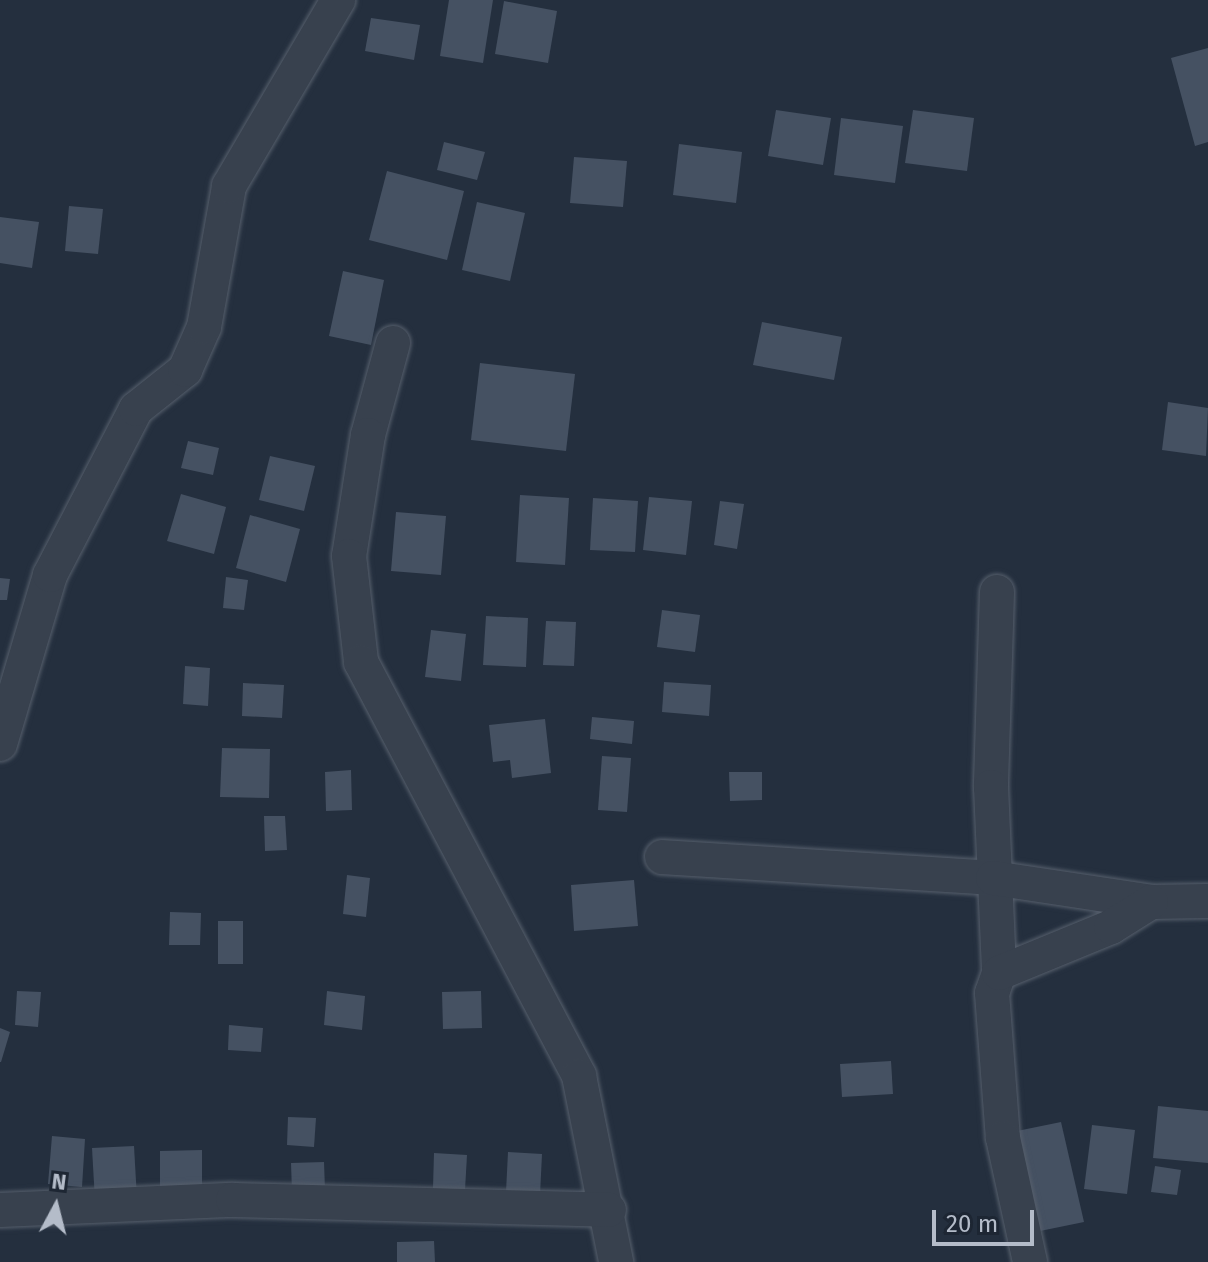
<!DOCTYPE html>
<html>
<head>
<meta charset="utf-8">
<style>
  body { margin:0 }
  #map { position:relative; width:1208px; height:1262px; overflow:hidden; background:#242f3e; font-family:"Fira Sans",sans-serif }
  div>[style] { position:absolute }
  .building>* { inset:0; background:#455162 }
  .roads { filter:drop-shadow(0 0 2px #565f6c) drop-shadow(0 0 2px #565f6c) }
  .street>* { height:34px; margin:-17px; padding:0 17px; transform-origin:17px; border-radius:17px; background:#38414e }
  span { translate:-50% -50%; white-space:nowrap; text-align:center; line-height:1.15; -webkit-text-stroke:6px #1d2633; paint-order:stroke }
  .north { position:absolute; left:16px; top:1166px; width:80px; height:80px; -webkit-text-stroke:6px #1d2633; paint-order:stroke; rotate:7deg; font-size:22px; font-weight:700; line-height:32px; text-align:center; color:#b4bcc9 }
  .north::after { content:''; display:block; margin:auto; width:28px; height:36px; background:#b4bcc9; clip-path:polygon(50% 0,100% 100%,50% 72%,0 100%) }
  .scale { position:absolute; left:932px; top:1210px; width:102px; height:36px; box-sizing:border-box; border:4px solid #b4bcc9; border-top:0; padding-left:10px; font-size:24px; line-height:28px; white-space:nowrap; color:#b4bcc9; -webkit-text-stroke:6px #1d2633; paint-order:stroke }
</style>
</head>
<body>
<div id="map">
  <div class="building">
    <div style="clip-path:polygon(449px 0,493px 0,483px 63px,440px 56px)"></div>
    <div style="clip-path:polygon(504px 1px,557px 11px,548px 63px,495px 54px)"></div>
    <div style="clip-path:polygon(371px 18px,420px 25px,414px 60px,365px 51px)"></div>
    <div style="clip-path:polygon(1208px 48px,1208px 142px,1195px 146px,1171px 58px)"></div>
    <div style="clip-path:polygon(776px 110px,831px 118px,823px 165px,768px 156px)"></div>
    <div style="clip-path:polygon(913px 110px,974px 118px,967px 171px,905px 163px)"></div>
    <div style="clip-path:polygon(841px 118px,903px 126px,895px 183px,834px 175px)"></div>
    <div style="clip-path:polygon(444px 142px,485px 152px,477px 180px,437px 170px)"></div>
    <div style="clip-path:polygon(679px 144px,742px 152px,736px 203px,673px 195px)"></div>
    <div style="clip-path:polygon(574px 157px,627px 161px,623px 207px,570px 203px)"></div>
    <div style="clip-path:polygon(387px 171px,464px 191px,447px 260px,369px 240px)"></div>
    <div style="clip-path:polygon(477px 202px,525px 213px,510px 281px,462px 270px)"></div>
    <div style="clip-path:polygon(69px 206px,103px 209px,98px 254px,65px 251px)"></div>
    <div style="clip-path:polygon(0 217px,39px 222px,32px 268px,0 263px)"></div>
    <div style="clip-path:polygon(343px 271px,384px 280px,371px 345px,329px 336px)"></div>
    <div style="clip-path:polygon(762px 322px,842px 337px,834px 380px,753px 365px)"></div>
    <div style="clip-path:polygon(480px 363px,575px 374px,566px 451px,471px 440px)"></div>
    <div style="clip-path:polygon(1168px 402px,1208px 408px,1206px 456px,1162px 450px)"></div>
    <div style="clip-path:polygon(188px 441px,219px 448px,213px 475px,181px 468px)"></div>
    <div style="clip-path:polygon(270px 456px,315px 466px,304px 511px,259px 500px)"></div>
    <div style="clip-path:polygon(181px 494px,226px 507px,214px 554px,167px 541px)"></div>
    <div style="clip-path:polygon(520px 495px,569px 498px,565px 565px,516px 562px)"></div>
    <div style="clip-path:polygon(649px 497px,692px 501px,686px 555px,643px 550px)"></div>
    <div style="clip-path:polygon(593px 498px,638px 501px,635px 552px,590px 550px)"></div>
    <div style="clip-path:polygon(720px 501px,744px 504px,737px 549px,714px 545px)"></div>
    <div style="clip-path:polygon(396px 512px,446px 516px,441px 575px,391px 571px)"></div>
    <div style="clip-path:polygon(250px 515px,300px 529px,286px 582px,236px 568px)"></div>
    <div style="clip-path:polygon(226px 577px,248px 580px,244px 610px,223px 608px)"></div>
    <div style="clip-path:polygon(0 578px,10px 579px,7px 600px,0 600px)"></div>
    <div style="clip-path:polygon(662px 610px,700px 615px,695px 652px,657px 647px)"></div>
    <div style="clip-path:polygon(486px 616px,528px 618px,526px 667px,483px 665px)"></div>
    <div style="clip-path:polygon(546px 621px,576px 622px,574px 666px,543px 665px)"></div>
    <div style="clip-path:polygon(431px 630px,466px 634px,461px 681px,425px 677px)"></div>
    <div style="clip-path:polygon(185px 666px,210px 668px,208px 706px,183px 704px)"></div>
    <div style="clip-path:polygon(664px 682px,711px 685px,709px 716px,662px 712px)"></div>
    <div style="clip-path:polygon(243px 683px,284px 685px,282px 718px,242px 716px)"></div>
    <div style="clip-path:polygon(592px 717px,634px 721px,632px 744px,590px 739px)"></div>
    <div style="clip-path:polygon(545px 719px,551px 773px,512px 778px,510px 760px,493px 762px,489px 725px)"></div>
    <div style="clip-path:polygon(222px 748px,270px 749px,269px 798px,220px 797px)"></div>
    <div style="clip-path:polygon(602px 756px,631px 758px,627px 812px,598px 810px)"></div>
    <div style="clip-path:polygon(351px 770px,352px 810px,326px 811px,325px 772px)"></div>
    <div style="clip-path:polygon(729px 772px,762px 772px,762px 800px,730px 801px)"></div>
    <div style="clip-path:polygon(264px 816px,285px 816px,287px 850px,265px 851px)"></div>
    <div style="clip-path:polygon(347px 875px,370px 878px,366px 917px,343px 914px)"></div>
    <div style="clip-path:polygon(634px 880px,638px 926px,574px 931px,571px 885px)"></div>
    <div style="clip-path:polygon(170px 912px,201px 913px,200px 945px,169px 945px)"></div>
    <div style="clip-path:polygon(218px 921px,243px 921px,243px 964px,218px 964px)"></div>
    <div style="clip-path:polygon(17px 991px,41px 992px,38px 1027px,15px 1025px)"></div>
    <div style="clip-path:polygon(327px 991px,365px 996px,362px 1030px,324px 1025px)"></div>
    <div style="clip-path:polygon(481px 991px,482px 1028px,443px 1029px,442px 992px)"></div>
    <div style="clip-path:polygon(229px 1025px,263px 1028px,261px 1052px,228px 1050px)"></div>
    <div style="clip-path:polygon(0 1028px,10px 1032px,1px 1062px,0 1062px)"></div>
    <div style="clip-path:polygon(891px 1061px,893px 1094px,842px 1097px,840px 1064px)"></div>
    <div style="clip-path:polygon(1158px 1106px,1208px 1111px,1208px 1163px,1153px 1158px)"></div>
    <div style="clip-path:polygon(288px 1117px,316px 1118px,314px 1147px,287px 1145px)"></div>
    <div style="clip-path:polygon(1061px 1122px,1084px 1222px,1040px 1231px,1017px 1131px)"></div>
    <div style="clip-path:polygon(1092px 1125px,1135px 1130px,1127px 1194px,1084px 1189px)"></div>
    <div style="clip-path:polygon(52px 1136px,85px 1139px,82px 1187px,48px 1184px)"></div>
    <div style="clip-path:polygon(134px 1146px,137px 1199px,95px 1201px,92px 1148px)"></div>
    <div style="clip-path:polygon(202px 1150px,202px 1193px,160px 1194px,160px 1151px)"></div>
    <div style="clip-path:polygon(508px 1152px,542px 1154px,540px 1195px,506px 1192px)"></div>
    <div style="clip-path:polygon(434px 1153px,467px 1155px,465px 1190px,433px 1188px)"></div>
    <div style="clip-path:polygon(324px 1162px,325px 1190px,292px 1192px,291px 1163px)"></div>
    <div style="clip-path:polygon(1155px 1166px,1181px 1170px,1177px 1195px,1151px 1192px)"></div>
    <div style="clip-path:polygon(434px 1241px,435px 1262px,397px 1262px,397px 1242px)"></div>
  </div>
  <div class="roads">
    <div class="street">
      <div style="left:393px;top:343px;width:95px;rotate:105.2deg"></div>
      <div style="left:368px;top:435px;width:122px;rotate:98.9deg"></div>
      <div style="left:349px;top:556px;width:107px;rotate:83.5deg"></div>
      <div style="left:361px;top:662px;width:468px;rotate:62.2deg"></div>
      <div style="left:579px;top:1076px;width:190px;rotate:78.7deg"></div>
      <div style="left:997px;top:592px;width:195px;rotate:91.8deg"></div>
      <div style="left:991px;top:787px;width:186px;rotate:87.5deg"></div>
      <div style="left:999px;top:973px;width:21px;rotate:109deg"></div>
      <div style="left:992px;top:993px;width:145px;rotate:85.7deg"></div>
      <div style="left:1003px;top:1138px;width:127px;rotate:77.7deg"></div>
      <div style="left:0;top:744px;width:176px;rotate:-73.5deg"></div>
      <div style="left:50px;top:575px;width:187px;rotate:-62.6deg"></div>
      <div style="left:136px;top:409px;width:63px;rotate:-38.5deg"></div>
      <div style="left:185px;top:370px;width:47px;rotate:-66.2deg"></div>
      <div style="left:204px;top:327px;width:143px;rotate:-79.9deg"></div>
      <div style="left:229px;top:186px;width:216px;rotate:-59.6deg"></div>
      <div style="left:662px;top:857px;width:332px;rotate:3.6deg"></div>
      <div style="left:993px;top:878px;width:160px;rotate:8.6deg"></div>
      <div style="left:1151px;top:902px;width:57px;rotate:-1deg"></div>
      <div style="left:999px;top:973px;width:121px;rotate:-22.3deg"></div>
      <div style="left:1111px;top:927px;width:47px;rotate:-32deg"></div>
      <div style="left:0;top:1210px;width:233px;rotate:-2.5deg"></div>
      <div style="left:233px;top:1200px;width:376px;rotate:1.5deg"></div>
    </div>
  </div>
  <div class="north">N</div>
  <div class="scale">20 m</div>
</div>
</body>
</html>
